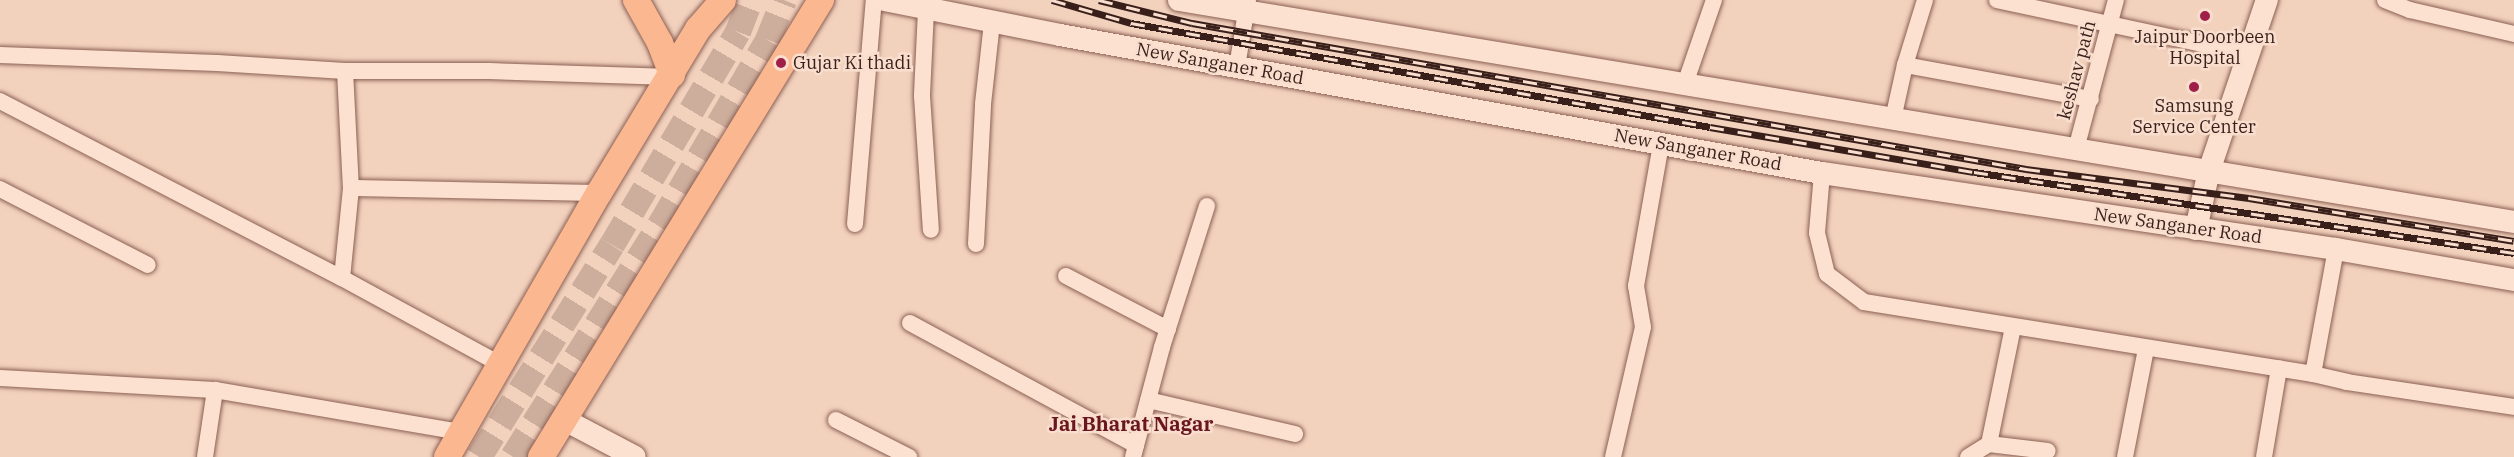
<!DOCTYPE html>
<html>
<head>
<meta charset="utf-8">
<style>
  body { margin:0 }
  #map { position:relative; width:2514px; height:457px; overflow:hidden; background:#f2d1bd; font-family:"IBM Plex Serif",serif }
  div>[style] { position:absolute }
  .primary-tunnel>* { height:26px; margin-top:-13px; transform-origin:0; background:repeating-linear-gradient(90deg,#cdad9c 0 26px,transparent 0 39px) }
  .roads { filter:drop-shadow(0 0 2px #8b6054) drop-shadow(0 0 2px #8b6054) }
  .street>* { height:16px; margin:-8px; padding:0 8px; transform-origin:8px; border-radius:8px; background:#fce1d0 }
  .secondary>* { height:22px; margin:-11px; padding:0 11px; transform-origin:11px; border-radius:11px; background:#fce1d0 }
  .primary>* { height:26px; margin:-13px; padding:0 13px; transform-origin:13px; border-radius:13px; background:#fab790 }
  .rail>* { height:7px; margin-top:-3.5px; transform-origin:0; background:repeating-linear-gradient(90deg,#f9decd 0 14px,#391f1a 0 28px); box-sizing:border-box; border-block:2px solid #391f1a }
  .dots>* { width:16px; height:16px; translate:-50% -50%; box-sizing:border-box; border:3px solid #f9decd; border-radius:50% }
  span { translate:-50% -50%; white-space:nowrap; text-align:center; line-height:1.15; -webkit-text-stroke:5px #f9decd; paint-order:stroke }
  .poi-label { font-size:18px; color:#391f1a }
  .left { translate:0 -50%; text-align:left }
  .street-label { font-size:18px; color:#391f1a }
  .neighbourhood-label { font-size:20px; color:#6a161f; font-weight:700 }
</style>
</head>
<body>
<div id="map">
  <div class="primary-tunnel">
    <div style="left:479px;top:457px;width:250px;rotate:-57.9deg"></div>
    <div style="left:612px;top:245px;width:247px;rotate:-59.4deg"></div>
    <div style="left:738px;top:32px;width:34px;rotate:-69deg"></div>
    <div style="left:513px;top:457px;width:275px;rotate:-57.6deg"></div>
    <div style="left:660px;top:225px;width:214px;rotate:-59.7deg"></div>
    <div style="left:768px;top:40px;width:43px;rotate:-68.2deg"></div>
  </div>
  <div class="roads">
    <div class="street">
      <div style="left:1925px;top:0;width:68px;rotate:107.1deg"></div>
      <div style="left:1905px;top:65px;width:189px;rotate:10.4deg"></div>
      <div style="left:1997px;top:0;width:257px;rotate:12.1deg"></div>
      <div style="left:2385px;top:0;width:27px;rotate:22deg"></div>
      <div style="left:2410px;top:10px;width:107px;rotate:13deg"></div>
      <div style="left:926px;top:10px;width:86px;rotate:92.7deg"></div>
      <div style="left:922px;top:96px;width:134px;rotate:86.2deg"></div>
      <div style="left:0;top:55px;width:217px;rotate:2.1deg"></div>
      <div style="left:217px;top:63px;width:128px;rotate:3.6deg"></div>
      <div style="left:345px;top:71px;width:144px"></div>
      <div style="left:489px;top:71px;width:182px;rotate:1.9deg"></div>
      <div style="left:1237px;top:67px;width:68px;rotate:-80.7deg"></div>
      <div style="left:345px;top:71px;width:117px;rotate:87.1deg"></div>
      <div style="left:351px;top:188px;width:90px;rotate:95.7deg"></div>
      <div style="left:342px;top:278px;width:180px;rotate:28.6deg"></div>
      <div style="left:1685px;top:84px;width:89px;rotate:-71deg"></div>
      <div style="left:0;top:101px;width:385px;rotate:27.4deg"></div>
      <div style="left:1893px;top:119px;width:55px;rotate:-77.5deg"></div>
      <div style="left:2076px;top:149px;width:154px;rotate:-75deg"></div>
      <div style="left:1822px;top:173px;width:60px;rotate:94.8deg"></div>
      <div style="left:1817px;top:233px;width:42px;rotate:76.3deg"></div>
      <div style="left:1827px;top:274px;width:46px;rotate:37.1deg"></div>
      <div style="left:1864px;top:302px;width:455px;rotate:9.1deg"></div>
      <div style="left:351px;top:188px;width:248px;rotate:1.2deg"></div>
      <div style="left:0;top:189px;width:166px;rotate:27.2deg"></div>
      <div style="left:855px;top:224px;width:225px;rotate:-85.2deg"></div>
      <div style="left:976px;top:244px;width:140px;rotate:-87.1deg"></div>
      <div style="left:983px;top:104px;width:82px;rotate:-83.7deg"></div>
      <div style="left:2336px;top:249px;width:127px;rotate:100.4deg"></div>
      <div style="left:2313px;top:374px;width:35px;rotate:13deg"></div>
      <div style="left:2347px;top:382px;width:169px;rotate:8.5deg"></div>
      <div style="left:1066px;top:276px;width:115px;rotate:27.5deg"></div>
      <div style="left:910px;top:323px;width:257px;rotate:28.4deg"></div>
      <div style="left:0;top:378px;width:215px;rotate:3.2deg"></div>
      <div style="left:215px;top:390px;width:251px;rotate:9.7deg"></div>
      <div style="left:1148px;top:400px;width:151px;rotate:13deg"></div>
      <div style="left:836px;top:420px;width:82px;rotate:26.9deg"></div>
      <div style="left:1989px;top:444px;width:119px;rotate:-78.4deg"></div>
      <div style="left:205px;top:457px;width:68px;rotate:-81.5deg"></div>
      <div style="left:1133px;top:457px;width:114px;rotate:-75.2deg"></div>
      <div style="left:1162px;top:347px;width:148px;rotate:-72.3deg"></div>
      <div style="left:1613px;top:457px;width:133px;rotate:-77deg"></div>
      <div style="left:1643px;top:327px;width:42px;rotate:-99.7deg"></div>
      <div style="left:1636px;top:286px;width:144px;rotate:-80deg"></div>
      <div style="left:1968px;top:457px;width:25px;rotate:-32deg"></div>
      <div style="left:1989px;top:444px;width:59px;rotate:6.8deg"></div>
      <div style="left:2125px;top:457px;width:110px;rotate:-79deg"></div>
      <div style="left:2264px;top:457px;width:90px;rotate:-80.4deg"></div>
    </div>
    <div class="secondary">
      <div style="left:885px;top:0;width:178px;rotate:11.3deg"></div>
      <div style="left:1060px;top:35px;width:774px;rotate:10.27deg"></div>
      <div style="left:1822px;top:173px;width:520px;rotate:8.41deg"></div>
      <div style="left:2336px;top:249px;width:181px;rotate:9.9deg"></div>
      <div style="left:1179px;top:0;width:1353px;rotate:9.44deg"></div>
      <div style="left:2196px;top:229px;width:59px;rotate:-77.4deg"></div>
      <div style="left:2209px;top:171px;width:181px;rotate:-71.3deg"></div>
      <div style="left:563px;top:419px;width:81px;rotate:27.8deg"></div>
    </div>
    <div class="primary">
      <div style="left:636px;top:0;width:49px;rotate:60.8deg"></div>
      <div style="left:660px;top:43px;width:34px;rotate:69deg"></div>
      <div style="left:447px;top:457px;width:305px;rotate:-60.1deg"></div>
      <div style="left:599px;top:193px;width:192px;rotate:-58.9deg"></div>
      <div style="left:698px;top:29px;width:38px;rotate:-49deg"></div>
      <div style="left:541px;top:457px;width:536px;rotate:-58.5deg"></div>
    </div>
  </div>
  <div class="rail">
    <div style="left:1052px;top:0;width:82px;rotate:16.2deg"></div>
    <div style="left:1131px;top:23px;width:588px;rotate:10.18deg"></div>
    <div style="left:1710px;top:127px;width:268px;rotate:9.7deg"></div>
    <div style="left:1974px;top:172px;width:546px;rotate:8.53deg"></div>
    <div style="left:1099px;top:0;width:96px;rotate:13.9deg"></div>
    <div style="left:1192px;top:23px;width:847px;rotate:9.93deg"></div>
    <div style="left:2026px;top:169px;width:225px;rotate:7.4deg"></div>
    <div style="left:2249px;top:198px;width:268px;rotate:9.2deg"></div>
  </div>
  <div class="dots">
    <div style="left:2205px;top:16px;background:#a01f49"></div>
    <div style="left:781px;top:63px;background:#a01f49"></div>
    <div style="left:2194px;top:87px;background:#a01f49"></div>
  </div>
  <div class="poi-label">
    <span style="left:2205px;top:48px">Jaipur Doorbeen<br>Hospital</span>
    <span class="left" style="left:793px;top:63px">Gujar Ki thadi</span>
    <span style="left:2194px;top:117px">Samsung<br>Service Center</span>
  </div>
  <div class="street-label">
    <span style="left:1220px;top:64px;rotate:10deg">New Sanganer Road</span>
    <span style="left:2077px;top:70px;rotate:-75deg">keshav path</span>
    <span style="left:1698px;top:150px;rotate:10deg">New Sanganer Road</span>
    <span style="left:2178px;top:226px;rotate:8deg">New Sanganer Road</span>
  </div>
  <div class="neighbourhood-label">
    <span style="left:1131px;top:423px">Jai Bharat Nagar</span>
  </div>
</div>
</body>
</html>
